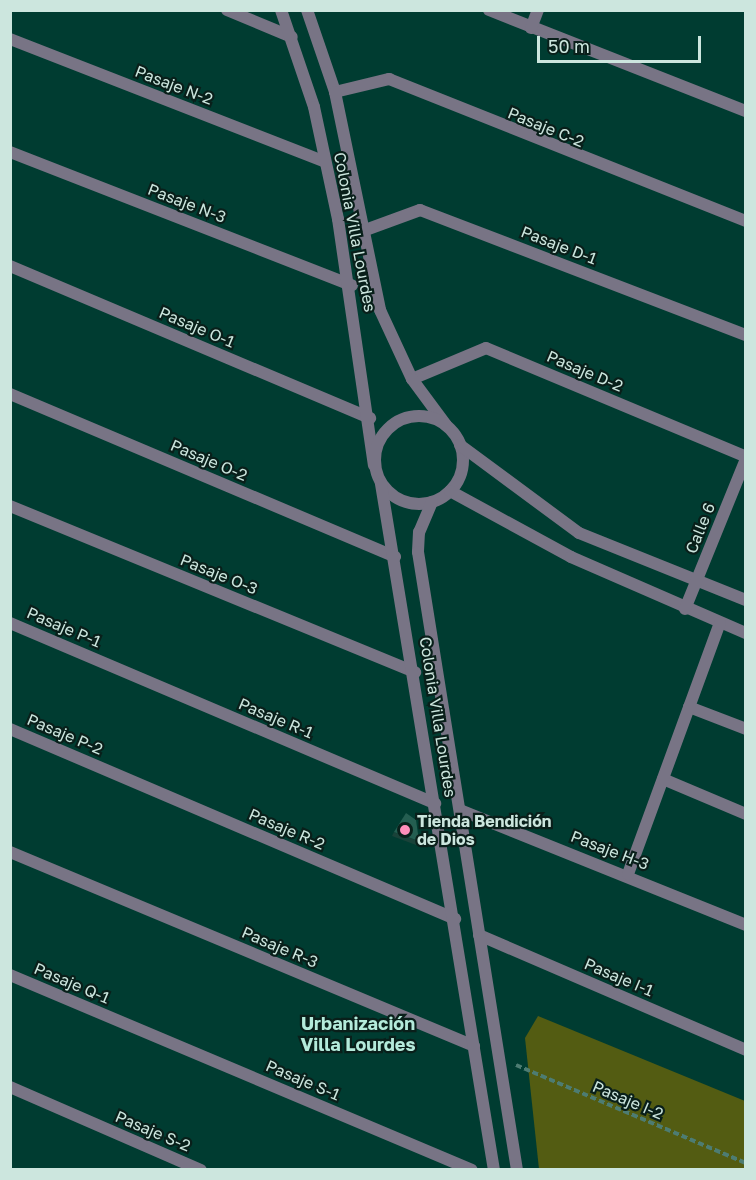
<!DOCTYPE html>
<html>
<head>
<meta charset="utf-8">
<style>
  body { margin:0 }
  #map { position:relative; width:756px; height:1180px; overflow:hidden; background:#003c31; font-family:"Golos Text",sans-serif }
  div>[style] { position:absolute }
  .green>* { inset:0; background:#535c12 }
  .path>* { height:4px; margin-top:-2px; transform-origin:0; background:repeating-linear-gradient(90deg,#4d7c72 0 6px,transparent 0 9px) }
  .pedestrian>* { height:12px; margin:-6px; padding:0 6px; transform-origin:6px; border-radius:6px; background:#787485 }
  .minor>* { height:12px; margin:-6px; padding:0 6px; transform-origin:6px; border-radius:6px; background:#787485 }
  .minor>.ring { margin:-6px; padding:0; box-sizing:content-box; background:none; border:12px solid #787485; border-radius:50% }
  .shaded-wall>* { inset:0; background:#194239 }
  .building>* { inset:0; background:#245e51 }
  .dots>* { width:16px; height:16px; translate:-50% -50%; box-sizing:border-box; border:3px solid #091f1a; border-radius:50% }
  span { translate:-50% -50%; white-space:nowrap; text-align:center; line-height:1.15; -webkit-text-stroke:4.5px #091f1a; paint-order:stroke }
  .street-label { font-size:16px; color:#cce6de }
  .poi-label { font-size:16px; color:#cce6de; font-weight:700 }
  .left { translate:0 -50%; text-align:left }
  .neighbourhood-label { font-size:18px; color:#b4ebdb; font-weight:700 }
  .frame { position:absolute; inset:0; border:12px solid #cce6de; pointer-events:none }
  .scale { position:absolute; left:537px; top:36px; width:164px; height:27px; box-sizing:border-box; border:3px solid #cce6de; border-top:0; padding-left:8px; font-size:18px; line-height:21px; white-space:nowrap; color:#cce6de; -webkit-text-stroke:4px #091f1a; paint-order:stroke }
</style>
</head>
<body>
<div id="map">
  <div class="green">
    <div style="clip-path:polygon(538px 1016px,745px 1101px,745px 1169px,539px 1169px,525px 1038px)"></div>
  </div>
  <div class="path">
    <div style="left:516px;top:1065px;width:250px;rotate:23.1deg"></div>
  </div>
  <div class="pedestrian">
    <div style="left:227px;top:10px;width:70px;rotate:22.6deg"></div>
    <div style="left:489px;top:10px;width:276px;rotate:21.5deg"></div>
    <div style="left:531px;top:28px;width:19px;rotate:-69deg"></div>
    <div style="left:10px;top:39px;width:338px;rotate:21.3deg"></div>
    <div style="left:335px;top:92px;width:56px;rotate:-13.5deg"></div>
    <div style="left:389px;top:79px;width:384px;rotate:21.7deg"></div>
    <div style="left:10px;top:152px;width:367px;rotate:21.3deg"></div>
    <div style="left:360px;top:232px;width:64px;rotate:-20.1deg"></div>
    <div style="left:420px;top:210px;width:349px;rotate:21deg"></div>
    <div style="left:10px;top:266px;width:391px;rotate:22.9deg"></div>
    <div style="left:412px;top:379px;width:80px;rotate:-22.7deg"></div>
    <div style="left:486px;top:348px;width:282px;rotate:22.7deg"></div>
    <div style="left:10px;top:394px;width:418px;rotate:22.9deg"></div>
    <div style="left:10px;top:506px;width:438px;rotate:22.3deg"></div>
    <div style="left:10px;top:623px;width:462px;rotate:23deg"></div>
    <div style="left:689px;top:707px;width:61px;rotate:21.1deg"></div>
    <div style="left:10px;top:729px;width:484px;rotate:23.1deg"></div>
    <div style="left:663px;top:779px;width:90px;rotate:22.9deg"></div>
    <div style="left:460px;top:810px;width:308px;rotate:21.9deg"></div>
    <div style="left:10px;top:852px;width:503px;rotate:22.69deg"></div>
    <div style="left:479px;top:935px;width:291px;rotate:23.3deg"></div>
    <div style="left:10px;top:975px;width:501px;rotate:22.88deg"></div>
    <div style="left:10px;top:1087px;width:208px;rotate:23.5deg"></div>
  </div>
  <div class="minor">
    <div style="left:281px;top:10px;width:102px;rotate:71.2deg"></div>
    <div style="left:314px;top:107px;width:115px;rotate:77.9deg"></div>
    <div style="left:338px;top:219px;width:249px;rotate:81.7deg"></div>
    <div style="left:307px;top:10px;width:87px;rotate:71.1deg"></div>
    <div style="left:335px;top:92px;width:223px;rotate:78.3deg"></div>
    <div style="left:380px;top:310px;width:76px;rotate:65.1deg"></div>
    <div style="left:412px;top:379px;width:57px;rotate:53.5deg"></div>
    <div class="ring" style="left:375px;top:416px;width:76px;height:76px"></div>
    <div style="left:460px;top:445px;width:148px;rotate:36.5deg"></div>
    <div style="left:579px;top:533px;width:180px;rotate:21.9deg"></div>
    <div style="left:381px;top:484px;width:695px;rotate:80.65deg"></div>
    <div style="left:450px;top:491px;width:138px;rotate:28.6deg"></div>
    <div style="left:571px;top:557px;width:191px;rotate:23.5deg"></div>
    <div style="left:432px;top:502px;width:33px;rotate:113deg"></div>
    <div style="left:419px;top:532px;width:20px;rotate:93deg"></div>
    <div style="left:418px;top:552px;width:626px;rotate:80.9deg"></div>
    <div style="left:685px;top:609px;width:162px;rotate:-67.9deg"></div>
    <div style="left:628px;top:874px;width:267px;rotate:-69.9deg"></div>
  </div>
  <div class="shaded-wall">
    <div style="clip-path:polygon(394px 832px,419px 841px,416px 845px,392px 836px)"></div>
  </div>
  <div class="building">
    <div style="clip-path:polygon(406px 813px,416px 820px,419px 841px,394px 832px)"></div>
  </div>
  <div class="dots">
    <div style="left:405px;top:830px;background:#ff8eba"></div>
  </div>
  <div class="street-label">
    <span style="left:174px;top:85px;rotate:21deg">Pasaje N-2</span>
    <span style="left:546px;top:127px;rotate:22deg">Pasaje C-2</span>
    <span style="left:187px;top:203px;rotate:21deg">Pasaje N-3</span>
    <span style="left:355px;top:232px;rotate:79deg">Colonia Villa Lourdes</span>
    <span style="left:559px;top:245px;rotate:21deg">Pasaje D-1</span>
    <span style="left:197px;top:327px;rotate:23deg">Pasaje O-1</span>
    <span style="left:585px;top:371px;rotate:23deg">Pasaje D-2</span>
    <span style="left:209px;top:460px;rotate:23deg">Pasaje O-2</span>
    <span style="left:700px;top:528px;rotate:-68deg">Calle 6</span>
    <span style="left:219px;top:574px;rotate:22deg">Pasaje O-3</span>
    <span style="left:64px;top:627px;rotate:23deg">Pasaje P-1</span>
    <span style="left:438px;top:717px;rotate:81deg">Colonia Villa Lourdes</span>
    <span style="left:276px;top:718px;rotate:23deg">Pasaje R-1</span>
    <span style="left:65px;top:734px;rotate:23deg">Pasaje P-2</span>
    <span style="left:287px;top:829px;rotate:23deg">Pasaje R-2</span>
    <span style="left:610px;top:850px;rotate:21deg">Pasaje H-3</span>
    <span style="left:280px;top:947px;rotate:23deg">Pasaje R-3</span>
    <span style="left:619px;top:977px;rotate:23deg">Pasaje I-1</span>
    <span style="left:72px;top:983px;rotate:23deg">Pasaje Q-1</span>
    <span style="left:303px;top:1080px;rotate:23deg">Pasaje S-1</span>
    <span style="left:628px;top:1100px;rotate:23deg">Pasaje I-2</span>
    <span style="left:153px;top:1131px;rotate:23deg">Pasaje S-2</span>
  </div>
  <div class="poi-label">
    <span class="left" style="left:417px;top:830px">Tienda Bendición<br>de Dios</span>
  </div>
  <div class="neighbourhood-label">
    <span style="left:358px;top:1034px">Urbanización<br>Villa Lourdes</span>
  </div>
  <div class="frame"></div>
  <div class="scale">50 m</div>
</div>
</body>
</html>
